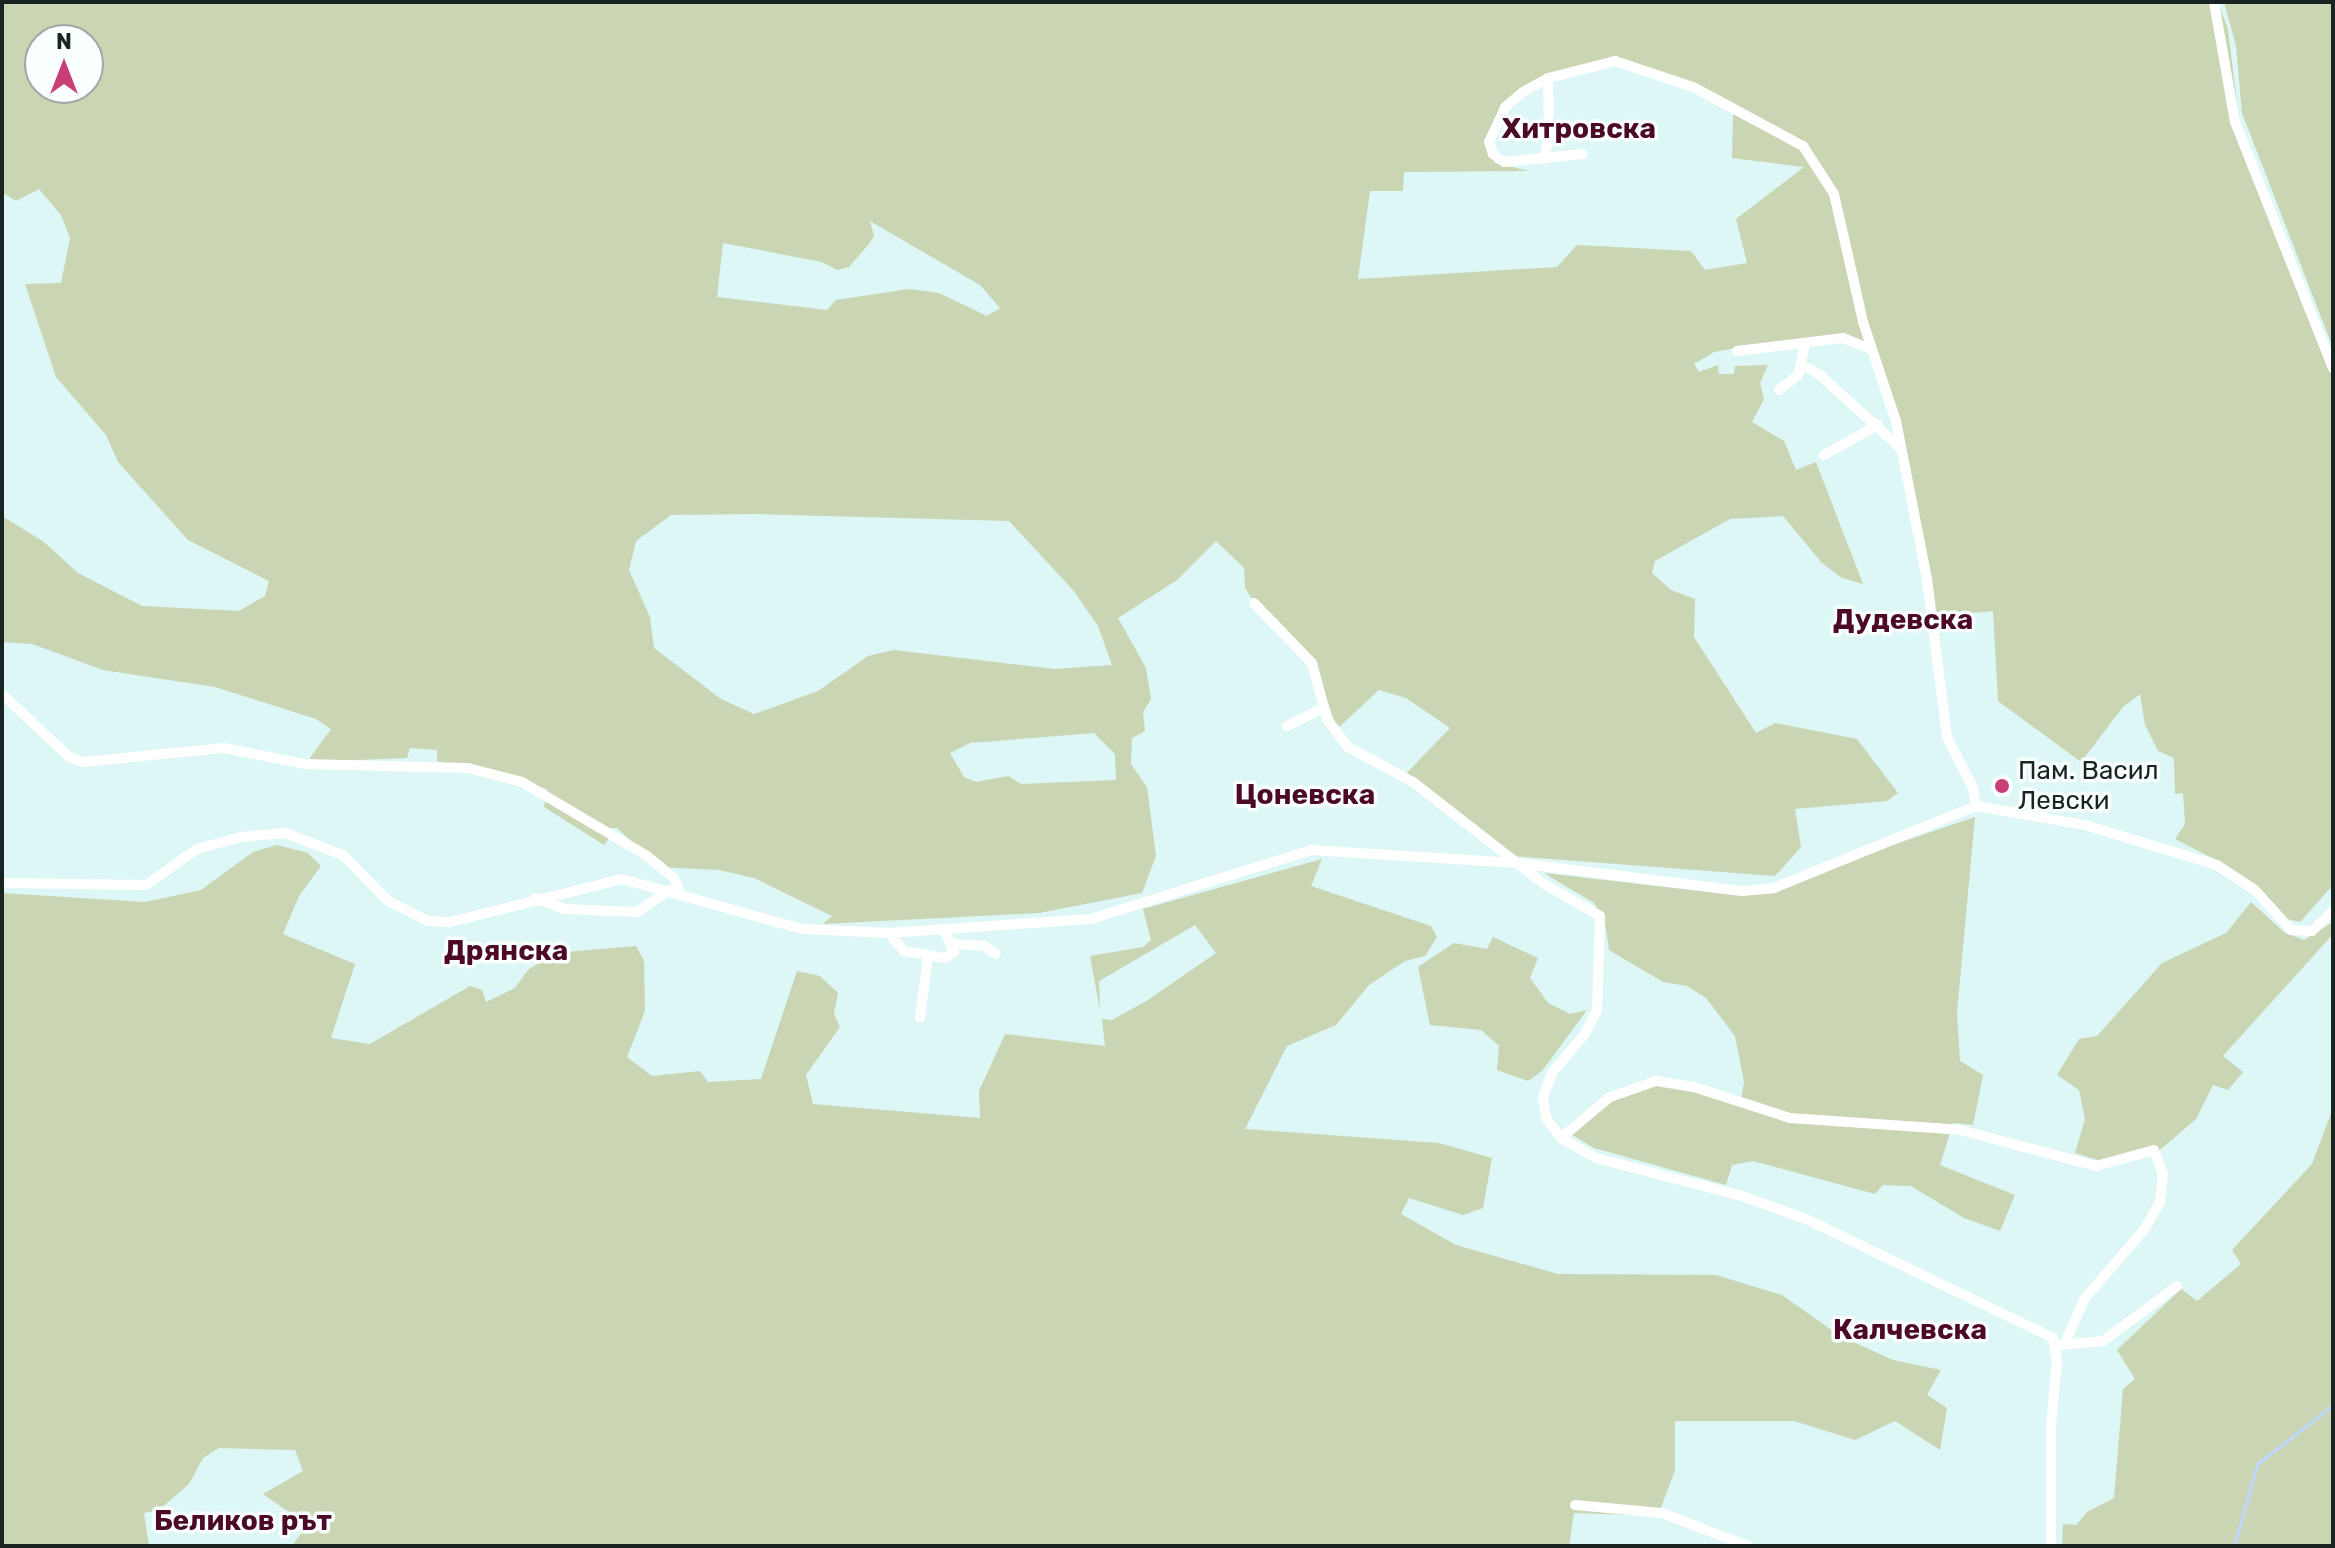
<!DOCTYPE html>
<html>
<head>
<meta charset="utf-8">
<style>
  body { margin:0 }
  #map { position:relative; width:2335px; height:1548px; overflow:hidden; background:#dcf7f5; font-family:Rubik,sans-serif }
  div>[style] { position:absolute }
  .green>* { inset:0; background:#c9d5b3 }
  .stream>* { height:3px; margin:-1.5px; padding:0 1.5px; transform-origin:1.5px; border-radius:1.5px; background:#bdd7fe }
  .street>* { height:10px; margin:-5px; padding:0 5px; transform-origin:5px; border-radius:5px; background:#fff }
  .dots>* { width:22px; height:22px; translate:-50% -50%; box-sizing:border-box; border:4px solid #faffff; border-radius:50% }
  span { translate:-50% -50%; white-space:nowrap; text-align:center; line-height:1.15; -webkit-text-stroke:7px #faffff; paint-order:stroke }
  .poi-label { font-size:26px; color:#192322 }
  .left { translate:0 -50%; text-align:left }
  .neighbourhood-label { font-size:28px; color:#4d0a28; font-weight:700 }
  .frame { position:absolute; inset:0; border:4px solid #192322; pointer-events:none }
  .north { position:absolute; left:24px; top:24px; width:80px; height:80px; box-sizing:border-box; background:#faffff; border:2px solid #a0a7a7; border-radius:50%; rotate:0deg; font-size:22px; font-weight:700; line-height:32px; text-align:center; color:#192322 }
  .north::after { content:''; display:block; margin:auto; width:28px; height:36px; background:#c83e77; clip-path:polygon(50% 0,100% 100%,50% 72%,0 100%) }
</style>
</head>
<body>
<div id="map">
  <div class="green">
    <div style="clip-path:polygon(evenodd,2px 2px,2218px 2px,2228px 29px,2239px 120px,2333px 376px,2333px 885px,2300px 922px,2287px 919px,2218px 861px,2175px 839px,2185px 824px,2183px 793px,2175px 794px,2174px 758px,2158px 751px,2145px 725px,2140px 694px,2123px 707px,2081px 762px,1998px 701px,1993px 611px,1934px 617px,1899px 435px,1842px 244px,1865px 342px,1737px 348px,1714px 352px,1694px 364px,1699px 372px,1718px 365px,1719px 374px,1734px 374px,1735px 366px,1768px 365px,1760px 383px,1764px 399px,1752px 422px,1784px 441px,1796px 470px,1816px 462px,1863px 584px,1842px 578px,1822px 563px,1783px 516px,1730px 519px,1655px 561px,1652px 573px,1671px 590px,1695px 599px,1694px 637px,1756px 733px,1775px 723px,1857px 739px,1898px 793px,1887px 801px,1795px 809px,1801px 847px,1775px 876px,1512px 856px,1405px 775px,1450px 728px,1406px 698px,1379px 690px,1337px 729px,1317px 670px,1259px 610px,1245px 588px,1244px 568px,1216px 541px,1177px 580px,1118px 618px,1146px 668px,1151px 699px,1143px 712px,1145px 731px,1132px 738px,1131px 764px,1147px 787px,1156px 856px,1142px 893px,1039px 913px,823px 924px,832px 916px,754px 878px,719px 870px,659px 867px,617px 828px,605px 828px,610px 837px,604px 845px,544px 807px,547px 789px,437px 761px,437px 750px,410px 748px,407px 758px,307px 762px,331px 729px,316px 719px,215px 687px,103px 670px,32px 644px,2px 642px,2px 516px,44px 542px,78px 573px,142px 606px,239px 611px,265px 596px,269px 581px,188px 540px,118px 462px,106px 435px,56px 377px,25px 284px,61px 283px,70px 238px,61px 215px,39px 189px,16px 201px,2px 192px,2px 2px,40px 40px,88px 40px,88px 88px,40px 88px,40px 40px,2px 2px,1629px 62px,1733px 111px,1732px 158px,1804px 167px,1736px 219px,1747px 263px,1705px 270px,1691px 251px,1577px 245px,1557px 267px,1358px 279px,1370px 191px,1403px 191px,1404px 172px,1529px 171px,1495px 163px,1491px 153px,1503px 111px,1534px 85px,1629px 62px,2px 2px,870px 221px,980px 285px,1000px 308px,987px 316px,939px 293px,909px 289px,836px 300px,827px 310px,717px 297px,723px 243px,822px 262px,837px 270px,849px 267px,868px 245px,874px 236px,870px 221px,2px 2px,756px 514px,1009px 521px,1073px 590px,1098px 626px,1112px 665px,1055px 669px,894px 650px,868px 656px,818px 691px,754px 714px,721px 699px,654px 648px,650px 617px,629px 570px,636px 541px,671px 515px,756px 514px,2px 2px,1094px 733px,1115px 754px,1116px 780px,1021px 784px,1008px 776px,976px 782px,964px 777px,950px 753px,970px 743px,1094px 733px)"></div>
    <div style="clip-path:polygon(2224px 2px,2333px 2px,2333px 348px,2242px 113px,2236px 46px)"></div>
    <div style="clip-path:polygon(1975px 817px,1957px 1013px,1960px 1061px,1983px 1075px,1973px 1125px,1953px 1123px,1940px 1165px,2015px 1195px,2000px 1231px,1964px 1218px,1911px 1186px,1883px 1185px,1875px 1194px,1753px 1161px,1732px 1165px,1726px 1185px,1594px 1148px,1564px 1130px,1589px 1110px,1657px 1078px,1741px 1102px,1744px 1082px,1735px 1036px,1706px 998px,1687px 986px,1663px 982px,1609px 950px,1605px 922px,1594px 903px,1544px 873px,1743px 896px)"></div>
    <div style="clip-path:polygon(277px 845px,308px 853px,321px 866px,299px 896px,283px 934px,355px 964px,331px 1038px,370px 1044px,470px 986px,482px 990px,486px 1002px,515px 988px,528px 970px,554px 953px,636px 946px,644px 961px,645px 1011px,627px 1057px,652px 1076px,700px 1071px,708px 1082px,761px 1079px,797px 971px,820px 976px,838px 993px,834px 1014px,840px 1027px,806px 1075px,813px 1104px,980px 1118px,979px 1091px,1005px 1034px,1105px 1046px,1102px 1019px,1112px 1020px,1148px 1000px,1216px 953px,1195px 925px,1099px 981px,1100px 1010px,1090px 956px,1143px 947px,1151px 940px,1143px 909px,1322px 859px,1311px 886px,1431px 926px,1437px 937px,1425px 956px,1405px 961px,1369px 985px,1336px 1025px,1287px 1046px,1245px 1129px,1439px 1143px,1492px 1158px,1483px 1208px,1463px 1215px,1409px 1198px,1401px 1214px,1456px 1245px,1558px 1274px,1716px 1275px,1782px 1295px,1840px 1336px,1893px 1360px,1941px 1370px,1927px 1395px,1947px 1408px,1940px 1450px,1895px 1421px,1855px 1440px,1794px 1421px,1675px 1421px,1675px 1470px,1658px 1516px,1574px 1513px,1569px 1546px,292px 1546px,307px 1525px,263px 1494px,303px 1471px,295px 1450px,219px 1448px,203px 1458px,189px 1484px,159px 1510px,144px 1513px,149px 1546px,2px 1546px,2px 893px,145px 902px,201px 890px,253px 852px)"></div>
    <div style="clip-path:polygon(2251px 902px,2285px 933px,2304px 940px,2333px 922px,2333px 934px,2223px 1056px,2243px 1072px,2228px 1090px,2213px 1085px,2196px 1119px,2154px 1155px,2098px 1160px,2075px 1153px,2085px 1119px,2079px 1090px,2057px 1075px,2079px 1039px,2097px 1036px,2162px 963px,2226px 933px)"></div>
    <div style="clip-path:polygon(1493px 937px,1538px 958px,1530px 978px,1548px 1003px,1570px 1014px,1587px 1010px,1542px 1071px,1528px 1081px,1497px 1070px,1499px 1046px,1481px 1030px,1430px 1025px,1418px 967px,1454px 943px,1487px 949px)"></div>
    <div style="clip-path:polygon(2333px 1108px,2333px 1546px,2062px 1546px,2063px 1524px,2076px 1525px,2087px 1512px,2114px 1498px,2123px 1389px,2135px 1379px,2117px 1350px,2181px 1289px,2197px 1301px,2241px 1264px,2232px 1250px,2312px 1164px)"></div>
  </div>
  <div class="stream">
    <div style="left:2235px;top:1543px;width:82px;rotate:-74.4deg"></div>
    <div style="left:2257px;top:1464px;width:96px;rotate:-37.8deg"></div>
  </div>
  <div class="street">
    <div style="left:2214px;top:2px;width:122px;rotate:80.1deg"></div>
    <div style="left:2235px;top:122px;width:265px;rotate:68.3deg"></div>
    <div style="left:1583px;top:154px;width:79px;rotate:174.2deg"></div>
    <div style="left:1504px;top:162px;width:14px;rotate:-144deg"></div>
    <div style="left:1493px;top:154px;width:13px;rotate:-108deg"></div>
    <div style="left:1489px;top:142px;width:38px;rotate:-65deg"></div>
    <div style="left:1505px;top:107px;width:23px;rotate:-40deg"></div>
    <div style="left:1523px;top:92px;width:29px;rotate:-29deg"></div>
    <div style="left:1548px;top:78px;width:69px;rotate:-14.2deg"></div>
    <div style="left:1615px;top:61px;width:82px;rotate:18.4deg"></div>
    <div style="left:1693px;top:87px;width:125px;rotate:28.2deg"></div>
    <div style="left:1803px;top:146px;width:57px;rotate:57.1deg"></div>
    <div style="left:1834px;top:194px;width:131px;rotate:77.2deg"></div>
    <div style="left:1863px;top:322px;width:104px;rotate:71.6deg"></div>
    <div style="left:1896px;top:421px;width:161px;rotate:78.9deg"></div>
    <div style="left:1927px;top:579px;width:159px;rotate:82.8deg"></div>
    <div style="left:1947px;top:737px;width:57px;rotate:63deg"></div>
    <div style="left:1973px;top:788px;width:18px;rotate:81deg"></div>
    <div style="left:1544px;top:159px;width:24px;rotate:-78deg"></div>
    <div style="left:1549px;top:136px;width:58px;rotate:-91deg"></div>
    <div style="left:1737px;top:351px;width:107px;rotate:-7deg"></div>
    <div style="left:1843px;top:338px;width:29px;rotate:22deg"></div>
    <div style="left:1802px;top:365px;width:21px;rotate:29deg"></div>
    <div style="left:1820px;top:375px;width:107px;rotate:42.3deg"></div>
    <div style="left:1779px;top:390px;width:24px;rotate:-38deg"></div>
    <div style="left:1798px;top:375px;width:31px;rotate:-77deg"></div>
    <div style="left:1824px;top:455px;width:62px;rotate:-29.1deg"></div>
    <div style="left:1254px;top:603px;width:83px;rotate:46deg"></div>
    <div style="left:1312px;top:663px;width:58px;rotate:75deg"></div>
    <div style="left:1327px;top:719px;width:35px;rotate:53deg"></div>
    <div style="left:1348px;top:747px;width:74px;rotate:28.3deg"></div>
    <div style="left:1413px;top:782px;width:166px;rotate:37.9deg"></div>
    <div style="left:1544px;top:884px;width:64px;rotate:29.7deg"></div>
    <div style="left:1600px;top:916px;width:94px;rotate:91.8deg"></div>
    <div style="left:1597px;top:1010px;width:28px;rotate:117deg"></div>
    <div style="left:1584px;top:1035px;width:50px;rotate:130.1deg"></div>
    <div style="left:1552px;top:1073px;width:27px;rotate:110deg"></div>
    <div style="left:1543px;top:1098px;width:20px;rotate:81deg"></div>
    <div style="left:1546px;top:1118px;width:25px;rotate:53deg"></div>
    <div style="left:1561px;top:1138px;width:40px;rotate:29.7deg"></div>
    <div style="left:1596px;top:1158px;width:151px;rotate:14.6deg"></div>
    <div style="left:1742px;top:1196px;width:68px;rotate:19.8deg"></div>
    <div style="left:1806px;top:1219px;width:274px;rotate:25.7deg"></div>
    <div style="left:2053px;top:1338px;width:23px;rotate:80deg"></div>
    <div style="left:2057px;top:1361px;width:65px;rotate:95.3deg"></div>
    <div style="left:2051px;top:1426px;width:120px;rotate:90deg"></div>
    <div style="left:2px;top:694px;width:92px;rotate:43.2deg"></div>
    <div style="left:69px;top:757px;width:15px;rotate:20deg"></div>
    <div style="left:83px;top:762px;width:142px;rotate:-5.7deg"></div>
    <div style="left:224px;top:748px;width:83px;rotate:11.2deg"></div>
    <div style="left:305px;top:764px;width:163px;rotate:1.4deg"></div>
    <div style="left:468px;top:768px;width:56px;rotate:14.5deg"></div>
    <div style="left:522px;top:782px;width:145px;rotate:30.6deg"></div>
    <div style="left:647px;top:856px;width:35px;rotate:39deg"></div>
    <div style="left:674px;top:878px;width:18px;rotate:68deg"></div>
    <div style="left:1287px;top:726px;width:40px;rotate:-26.6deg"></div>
    <div style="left:2px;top:883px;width:144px;rotate:0.8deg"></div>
    <div style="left:146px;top:885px;width:62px;rotate:-35.2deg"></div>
    <div style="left:197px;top:849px;width:46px;rotate:-15.3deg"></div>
    <div style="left:241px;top:837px;width:44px;rotate:-5.2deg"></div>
    <div style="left:285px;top:833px;width:62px;rotate:20.8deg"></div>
    <div style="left:343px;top:855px;width:64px;rotate:45.6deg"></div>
    <div style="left:388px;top:901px;width:45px;rotate:26.6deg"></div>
    <div style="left:428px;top:921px;width:22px;rotate:3deg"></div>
    <div style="left:450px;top:922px;width:177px;rotate:-14deg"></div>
    <div style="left:622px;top:879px;width:187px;rotate:15.5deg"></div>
    <div style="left:802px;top:929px;width:87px;rotate:2.6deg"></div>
    <div style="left:889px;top:933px;width:202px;rotate:-4deg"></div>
    <div style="left:1091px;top:919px;width:231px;rotate:-17.4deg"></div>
    <div style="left:1311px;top:850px;width:206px;rotate:3.6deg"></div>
    <div style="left:1517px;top:863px;width:227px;rotate:7.1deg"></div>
    <div style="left:1742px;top:891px;width:32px;rotate:-5deg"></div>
    <div style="left:1774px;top:888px;width:218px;rotate:-22.1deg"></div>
    <div style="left:1976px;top:806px;width:111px;rotate:9.9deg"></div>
    <div style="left:2085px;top:825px;width:138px;rotate:16.9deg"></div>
    <div style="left:2217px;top:865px;width:45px;rotate:33.3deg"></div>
    <div style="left:2255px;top:890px;width:54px;rotate:48deg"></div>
    <div style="left:2291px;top:930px;width:21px;rotate:3deg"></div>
    <div style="left:2312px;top:931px;width:29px;rotate:-44deg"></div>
    <div style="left:535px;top:898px;width:32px;rotate:20deg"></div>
    <div style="left:565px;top:909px;width:72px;rotate:2.4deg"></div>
    <div style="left:637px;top:912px;width:40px;rotate:-34deg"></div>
    <div style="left:889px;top:933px;width:23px;rotate:50deg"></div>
    <div style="left:904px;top:951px;width:42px;rotate:9.7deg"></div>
    <div style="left:945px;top:958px;width:11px;rotate:-34deg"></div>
    <div style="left:954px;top:952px;width:24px;rotate:-114deg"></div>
    <div style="left:951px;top:944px;width:33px;rotate:3deg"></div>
    <div style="left:984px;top:946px;width:14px;rotate:34deg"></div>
    <div style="left:920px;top:1018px;width:63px;rotate:-82.6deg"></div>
    <div style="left:1561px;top:1138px;width:64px;rotate:-39.9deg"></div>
    <div style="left:1610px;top:1097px;width:49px;rotate:-19.2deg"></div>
    <div style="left:1656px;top:1081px;width:38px;rotate:9deg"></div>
    <div style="left:1694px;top:1087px;width:101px;rotate:17.9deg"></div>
    <div style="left:1790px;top:1118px;width:170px;rotate:4deg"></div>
    <div style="left:1960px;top:1130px;width:141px;rotate:14.8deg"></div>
    <div style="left:2096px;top:1166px;width:60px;rotate:-15.4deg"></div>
    <div style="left:2154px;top:1150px;width:25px;rotate:69deg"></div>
    <div style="left:2163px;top:1173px;width:29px;rotate:96deg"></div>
    <div style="left:2160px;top:1202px;width:32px;rotate:120deg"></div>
    <div style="left:2144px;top:1230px;width:90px;rotate:130.9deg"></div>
    <div style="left:2085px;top:1298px;width:51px;rotate:114.1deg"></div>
    <div style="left:2059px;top:1345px;width:44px;rotate:-5.2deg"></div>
    <div style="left:2103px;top:1341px;width:92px;rotate:-36.6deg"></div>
    <div style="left:1575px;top:1505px;width:87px;rotate:5.3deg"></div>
    <div style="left:1662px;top:1513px;width:92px;rotate:21deg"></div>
  </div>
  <div class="dots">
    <div style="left:2002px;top:786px;background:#c83e77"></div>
  </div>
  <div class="poi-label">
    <span class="left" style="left:2018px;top:786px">Пам. Васил<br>Левски</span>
  </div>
  <div class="neighbourhood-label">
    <span style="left:1579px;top:129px">Хитровска</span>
    <span style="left:1903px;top:620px">Дудевска</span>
    <span style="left:1305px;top:795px">Цоневска</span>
    <span style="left:506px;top:951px">Дрянска</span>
    <span style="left:1910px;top:1330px">Калчевска</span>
    <span style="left:243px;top:1521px">Беликов рът</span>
  </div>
  <div class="frame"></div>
  <div class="north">N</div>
</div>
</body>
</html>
